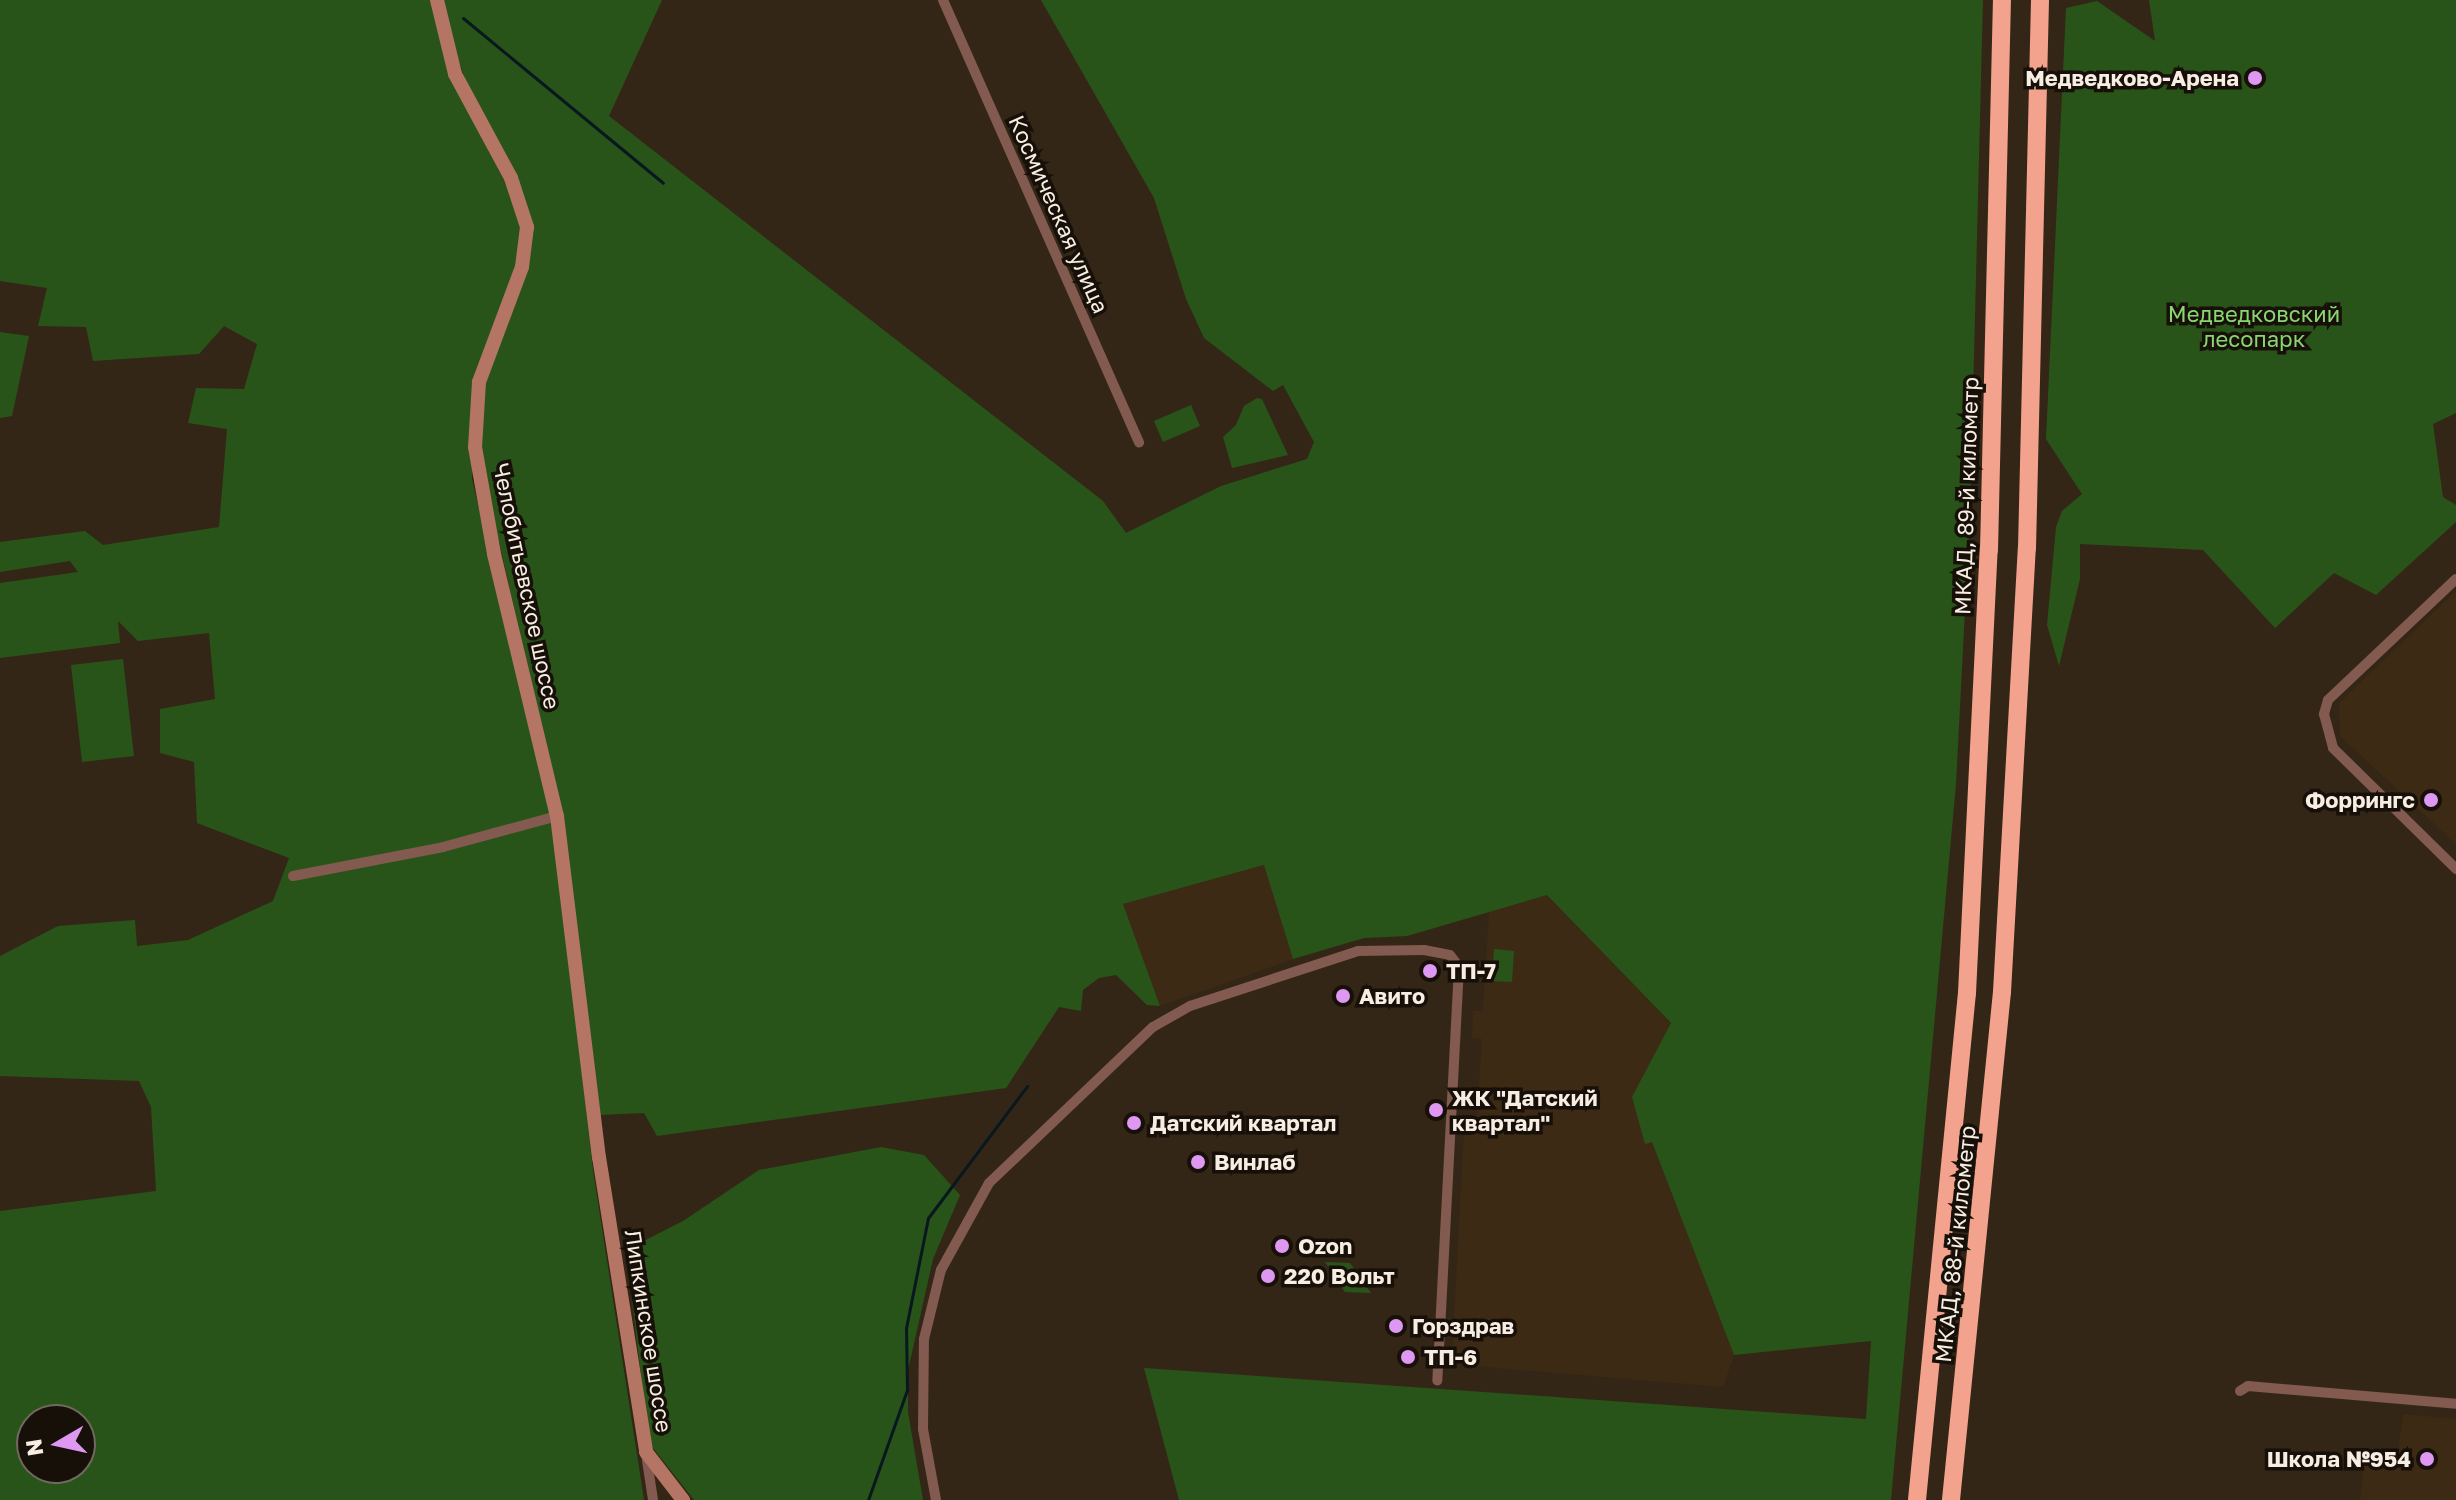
<!DOCTYPE html>
<html>
<head>
<meta charset="utf-8">
<style>
  body { margin:0 }
  #map { position:relative; width:2456px; height:1500px; overflow:hidden; background:#342616; font-family:"Golos Text",sans-serif }
  div>[style] { position:absolute }
  .built>* { inset:0; background:#3d2a14 }
  .green>* { inset:0; background:#295419 }
  .stream>* { height:3px; margin:-1.5px; padding:0 1.5px; transform-origin:1.5px; border-radius:1.5px; background:#08181e }
  .street>* { height:10px; margin:-5px; padding:0 5px; transform-origin:5px; border-radius:5px; background:#835a4f }
  .secondary>* { height:14px; margin:-7px; padding:0 7px; transform-origin:7px; border-radius:7px; background:#b57564 }
  .highway>* { height:18px; margin:-9px; padding:0 9px; transform-origin:9px; border-radius:9px; background:#f3a38d }
  .dots>* { width:22px; height:22px; translate:-50% -50%; box-sizing:border-box; border:4px solid #171009; border-radius:50% }
  span { translate:-50% -50%; white-space:nowrap; text-align:center; line-height:1.15; -webkit-text-stroke:7px #171009; paint-order:stroke }
  .poi-label { font-size:22px; color:#f7ede3; font-weight:700 }
  .right { translate:-100% -50%; text-align:right }
  .left { translate:0 -50%; text-align:left }
  .street-label { font-size:22px; color:#f7ede3 }
  .park-label { font-size:22px; color:#89d671 }
  .north { position:absolute; left:16px; top:1404px; width:80px; height:80px; box-sizing:border-box; background:#171009; border:2px solid #716860; border-radius:50%; rotate:261deg; font-size:22px; font-weight:700; line-height:32px; text-align:center; color:#f7ede3 }
  .north::after { content:''; display:block; margin:auto; width:28px; height:36px; background:#df98f1; clip-path:polygon(50% 0,100% 100%,50% 72%,0 100%) }
</style>
</head>
<body>
<div id="map">
  <div class="built">
    <div style="clip-path:polygon(2456px 591px,2456px 844px,2340px 736px,2339px 703px)"></div>
    <div style="clip-path:polygon(1265px 865px,1293px 959px,1160px 1006px,1123px 904px)"></div>
    <div style="clip-path:polygon(1547px 895px,1671px 1024px,1646px 1143px,1652px 1142px,1734px 1355px,1723px 1387px,1462px 1365px,1452px 1356px,1464px 1133px,1476px 1133px,1482px 1039px,1472px 1038px,1473px 1011px,1483px 1011px,1489px 912px)"></div>
    <div style="clip-path:polygon(2403px 1414px,2456px 1419px,2456px 1500px,2360px 1500px,2365px 1457px,2397px 1460px)"></div>
  </div>
  <div class="green">
    <div style="clip-path:polygon(evenodd,0 0,430px 0,448px 73px,515px 202px,522px 229px,518px 260px,472px 384px,472px 479px,553px 823px,593px 1170px,644px 1500px,0 1500px,0 1211px,156px 1191px,151px 1107px,139px 1081px,0 1076px,0 956px,58px 926px,135px 920px,137px 946px,188px 940px,273px 901px,289px 858px,197px 823px,194px 762px,160px 753px,160px 709px,215px 699px,209px 633px,138px 641px,118px 621px,120px 643px,0 658px,0 583px,78px 572px,70px 561px,0 572px,0 542px,85px 531px,103px 545px,219px 527px,227px 429px,188px 423px,196px 388px,244px 389px,257px 344px,224px 326px,199px 354px,93px 361px,86px 327px,38px 326px,47px 288px,0 281px,0 0,32px 1420px,80px 1420px,80px 1468px,32px 1468px,32px 1420px)"></div>
    <div style="clip-path:polygon(444px 0,662px 0,609px 116px,1103px 501px,1126px 533px,1221px 486px,1307px 459px,1314px 442px,1283px 385px,1273px 391px,1204px 338px,1186px 299px,1154px 198px,1041px 0,1983px 0,1970px 513px,1956px 784px,1891px 1500px,1179px 1500px,1144px 1368px,1866px 1419px,1871px 1341px,1734px 1355px,1652px 1142px,1645px 1144px,1632px 1097px,1671px 1023px,1547px 895px,1407px 936px,1364px 938px,1293px 959px,1264px 865px,1123px 904px,1160px 1006px,1147px 1005px,1116px 975px,1099px 978px,1083px 990px,1081px 1011px,1059px 1007px,1006px 1088px,657px 1136px,644px 1113px,599px 1115px,562px 813px,486px 486px,479px 422px,485px 376px,531px 244px,471px 96px,449px 33px)"></div>
    <div style="clip-path:polygon(2149px 0,2456px 0,2456px 413px,2433px 424px,2443px 497px,2456px 505px,2456px 522px,2376px 595px,2334px 573px,2275px 628px,2203px 550px,2080px 544px,2080px 579px,2059px 666px,2047px 625px,2056px 527px,2062px 511px,2082px 494px,2046px 439px,2066px 8px,2097px 1px,2155px 41px)"></div>
    <div style="clip-path:polygon(0 332px,29px 336px,12px 416px,0 418px)"></div>
    <div style="clip-path:polygon(1257px 398px,1262px 399px,1288px 455px,1232px 468px,1223px 437px,1236px 425px,1244px 406px)"></div>
    <div style="clip-path:polygon(1191px 405px,1200px 426px,1163px 442px,1154px 421px)"></div>
    <div style="clip-path:polygon(123px 659px,134px 756px,82px 762px,71px 665px)"></div>
    <div style="clip-path:polygon(1494px 949px,1514px 951px,1512px 982px,1492px 981px)"></div>
    <div style="clip-path:polygon(881px 1147px,924px 1155px,960px 1195px,933px 1259px,908px 1370px,908px 1412px,923px 1500px,694px 1500px,649px 1443px,626px 1250px,683px 1221px,759px 1170px)"></div>
    <div style="clip-path:polygon(1325px 1262px,1350px 1263px,1371px 1293px,1345px 1292px)"></div>
  </div>
  <div class="stream">
    <div style="left:463px;top:18px;width:259px;rotate:39.5deg"></div>
    <div style="left:868px;top:1500px;width:117px;rotate:-70.5deg"></div>
    <div style="left:907px;top:1390px;width:62px;rotate:-90.9deg"></div>
    <div style="left:906px;top:1328px;width:112px;rotate:-78.7deg"></div>
    <div style="left:928px;top:1218px;width:165px;rotate:-53.1deg"></div>
  </div>
  <div class="street">
    <div style="left:943px;top:0;width:484px;rotate:66.1deg"></div>
    <div style="left:2456px;top:579px;width:176px;rotate:136.6deg"></div>
    <div style="left:2328px;top:700px;width:15px;rotate:106deg"></div>
    <div style="left:2324px;top:714px;width:35px;rotate:75deg"></div>
    <div style="left:2333px;top:748px;width:173px;rotate:44.5deg"></div>
    <div style="left:293px;top:876px;width:153px;rotate:-10.9deg"></div>
    <div style="left:443px;top:847px;width:118px;rotate:-15.2deg"></div>
    <div style="left:2240px;top:1391px;width:9px;rotate:-32deg"></div>
    <div style="left:2248px;top:1386px;width:209px;rotate:4.9deg"></div>
    <div style="left:646px;top:1454px;width:47px;rotate:81.3deg"></div>
    <div style="left:936px;top:1500px;width:72px;rotate:-100.4deg"></div>
    <div style="left:923px;top:1429px;width:90px;rotate:-89.4deg"></div>
    <div style="left:924px;top:1339px;width:71px;rotate:-76.2deg"></div>
    <div style="left:941px;top:1270px;width:99px;rotate:-61.1deg"></div>
    <div style="left:989px;top:1183px;width:226px;rotate:-43.6deg"></div>
    <div style="left:1153px;top:1027px;width:43px;rotate:-29.6deg"></div>
    <div style="left:1190px;top:1006px;width:177px;rotate:-18.1deg"></div>
    <div style="left:1358px;top:951px;width:66px;rotate:-0.9deg"></div>
    <div style="left:1424px;top:950px;width:26px;rotate:11deg"></div>
    <div style="left:1450px;top:955px;width:15px;rotate:53deg"></div>
    <div style="left:1459px;top:967px;width:414px;rotate:93deg"></div>
  </div>
  <div class="secondary">
    <div style="left:437px;top:0;width:76px;rotate:76.3deg"></div>
    <div style="left:455px;top:74px;width:118px;rotate:61.7deg"></div>
    <div style="left:511px;top:178px;width:52px;rotate:71.9deg"></div>
    <div style="left:527px;top:227px;width:40px;rotate:97.1deg"></div>
    <div style="left:522px;top:267px;width:123px;rotate:110.5deg"></div>
    <div style="left:479px;top:382px;width:65px;rotate:93.5deg"></div>
    <div style="left:475px;top:447px;width:109px;rotate:79.9deg"></div>
    <div style="left:494px;top:554px;width:269px;rotate:76.5deg"></div>
    <div style="left:557px;top:816px;width:344px;rotate:83deg"></div>
    <div style="left:599px;top:1157px;width:299px;rotate:80.9deg"></div>
    <div style="left:646px;top:1452px;width:61px;rotate:52.4deg"></div>
  </div>
  <div class="highway">
    <div style="left:1917px;top:1500px;width:509px;rotate:-84.37deg"></div>
    <div style="left:1967px;top:993px;width:444px;rotate:-87.2deg"></div>
    <div style="left:1989px;top:550px;width:550px;rotate:-88.65deg"></div>
    <div style="left:1951px;top:1500px;width:511px;rotate:-84.27deg"></div>
    <div style="left:2002px;top:992px;width:445px;rotate:-86.8deg"></div>
    <div style="left:2027px;top:548px;width:548px;rotate:-88.64deg"></div>
  </div>
  <div class="dots">
    <div style="left:2255px;top:78px;background:#df98f1"></div>
    <div style="left:2431px;top:800px;background:#df98f1"></div>
    <div style="left:1430px;top:971px;background:#df98f1"></div>
    <div style="left:1343px;top:996px;background:#df98f1"></div>
    <div style="left:1436px;top:1110px;background:#df98f1"></div>
    <div style="left:1134px;top:1123px;background:#df98f1"></div>
    <div style="left:1198px;top:1162px;background:#df98f1"></div>
    <div style="left:1282px;top:1246px;background:#df98f1"></div>
    <div style="left:1268px;top:1276px;background:#df98f1"></div>
    <div style="left:1396px;top:1326px;background:#df98f1"></div>
    <div style="left:1408px;top:1357px;background:#df98f1"></div>
    <div style="left:2427px;top:1459px;background:#df98f1"></div>
  </div>
  <div class="poi-label">
    <span class="right" style="left:2239px;top:78px">Медведково-Арена</span>
    <span class="right" style="left:2415px;top:800px">Форрингс</span>
    <span class="left" style="left:1446px;top:971px">ТП-7</span>
    <span class="left" style="left:1359px;top:996px">Авито</span>
    <span class="left" style="left:1452px;top:1110px">ЖК "Датский<br>квартал"</span>
    <span class="left" style="left:1150px;top:1123px">Датский квартал</span>
    <span class="left" style="left:1214px;top:1162px">Винлаб</span>
    <span class="left" style="left:1298px;top:1246px">Ozon</span>
    <span class="left" style="left:1284px;top:1276px">220 Вольт</span>
    <span class="left" style="left:1412px;top:1326px">Горздрав</span>
    <span class="left" style="left:1424px;top:1357px">ТП-6</span>
    <span class="right" style="left:2411px;top:1459px">Школа №954</span>
  </div>
  <div class="street-label">
    <span style="left:1059px;top:214px;rotate:66deg">Космическая улица</span>
    <span style="left:1966px;top:496px;rotate:-88deg">МКАД, 89-й километр</span>
    <span style="left:527px;top:586px;rotate:78deg">Челобитьевское шоссе</span>
    <span style="left:1955px;top:1244px;rotate:-84deg">МКАД, 88-й километр</span>
    <span style="left:649px;top:1331px;rotate:81deg">Липкинское шоссе</span>
  </div>
  <div class="park-label">
    <span style="left:2254px;top:326px">Медведковский<br>лесопарк</span>
  </div>
  <div class="north">N</div>
</div>
</body>
</html>
